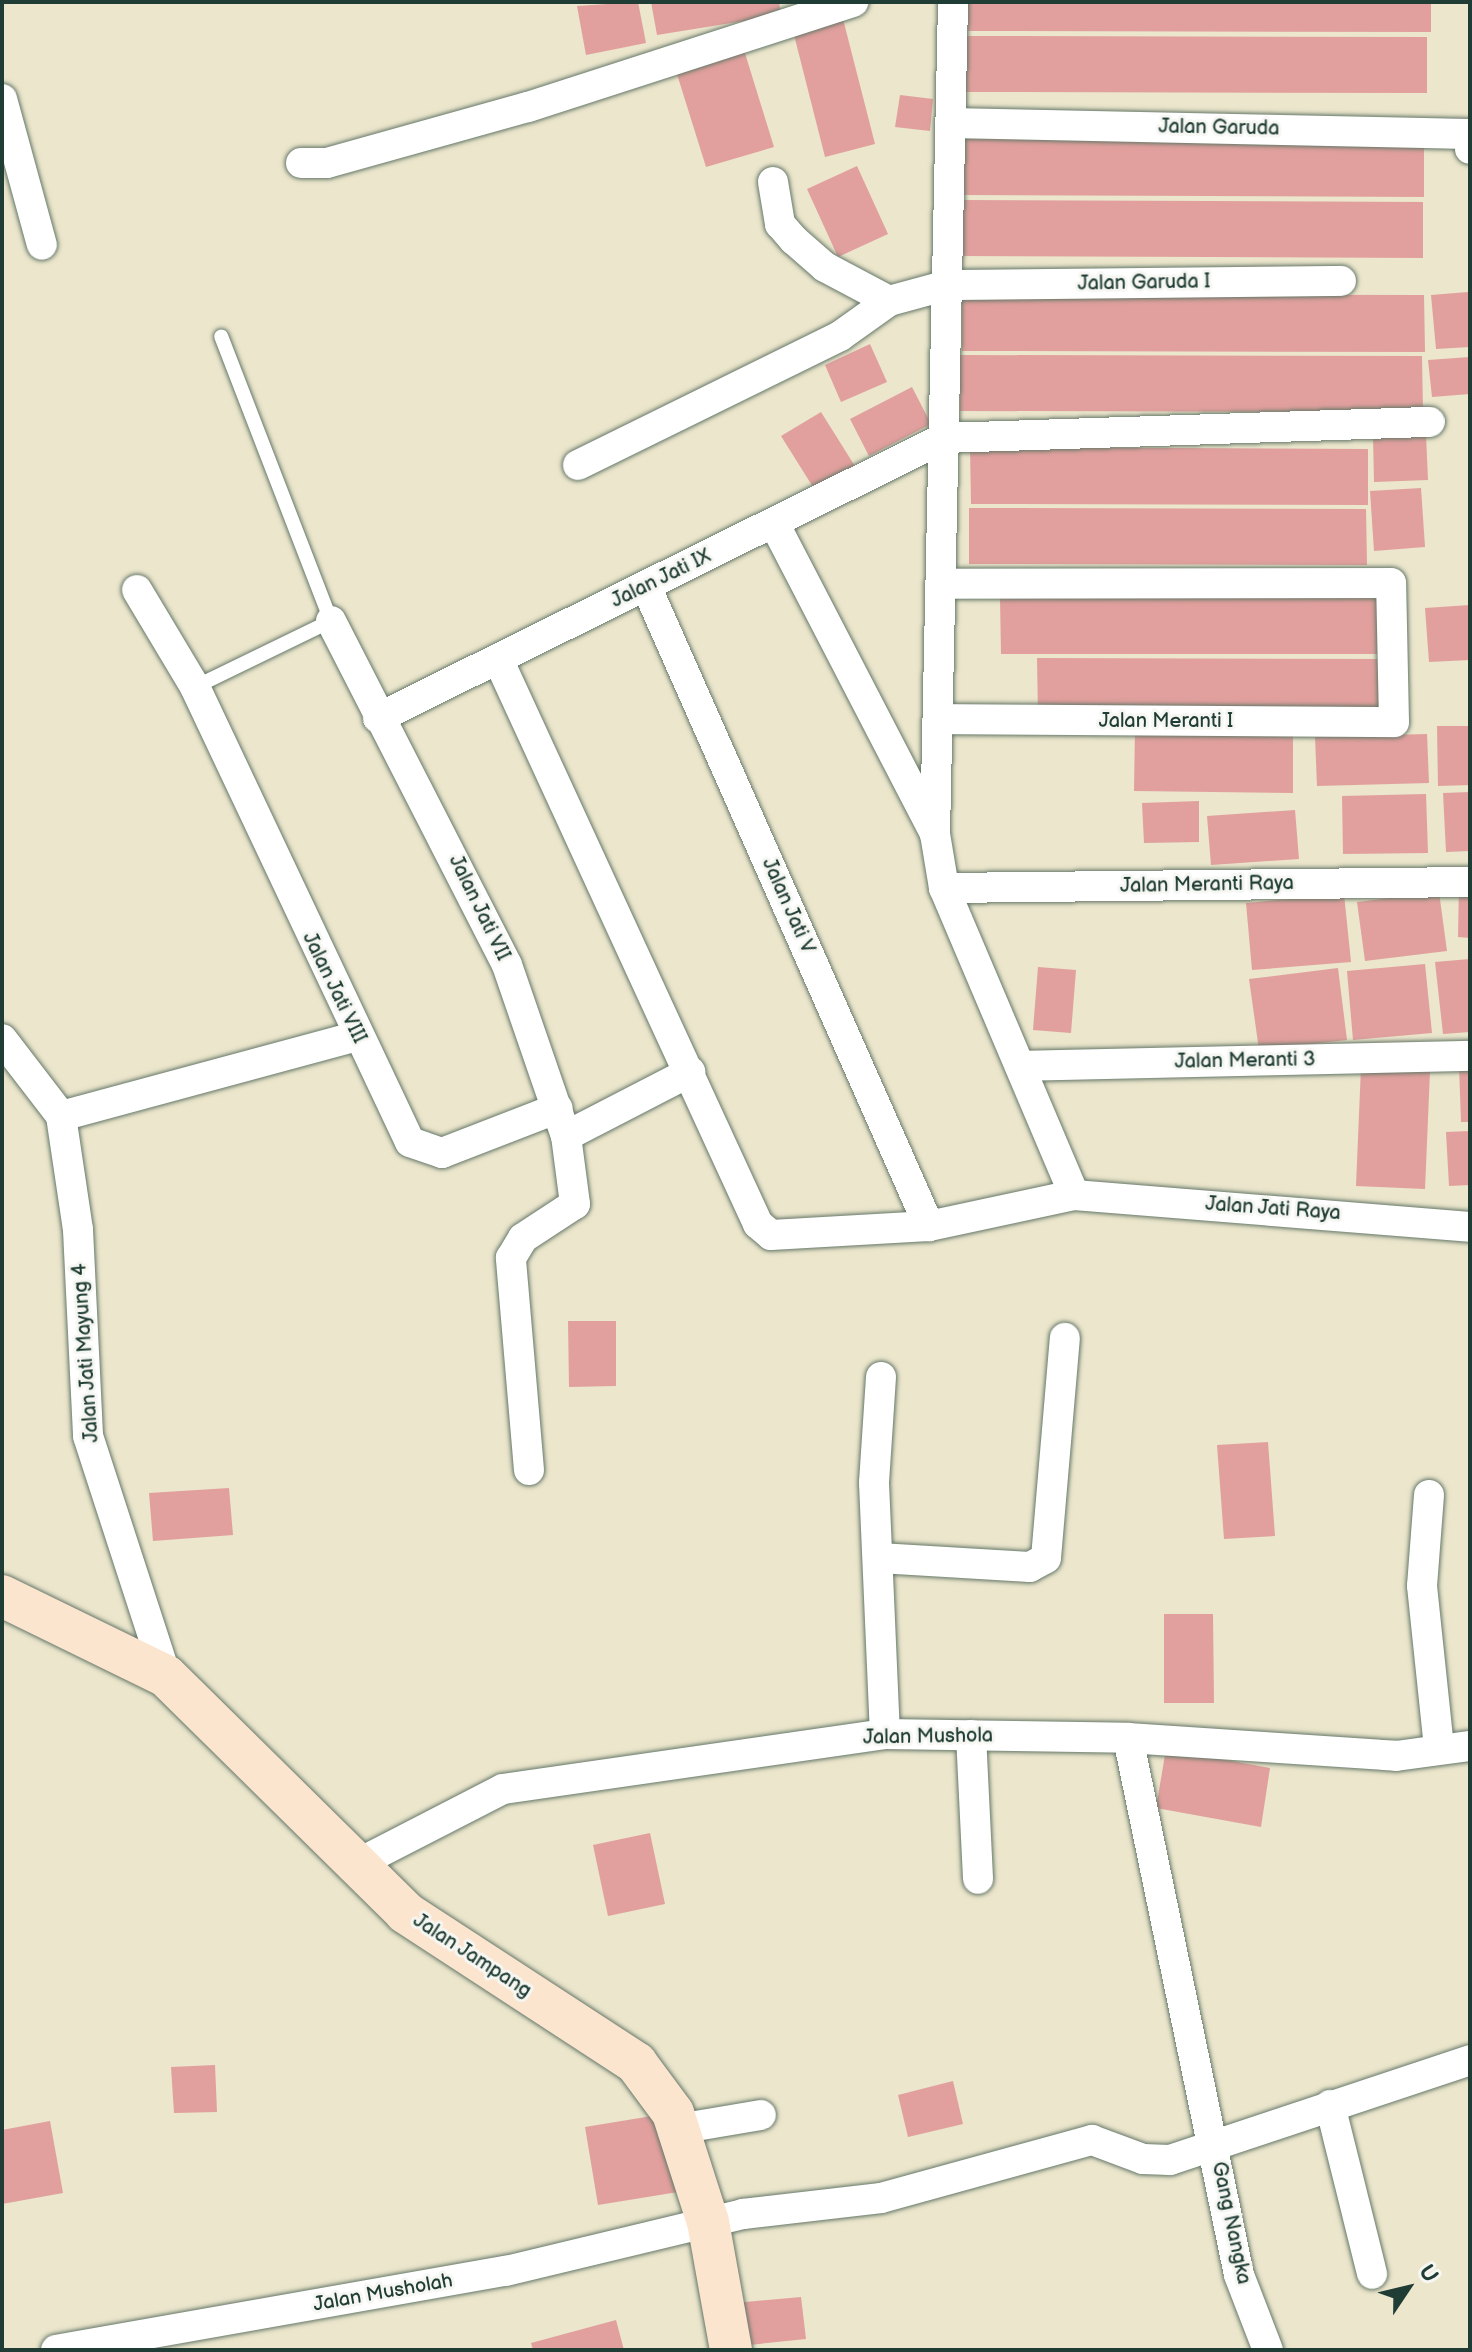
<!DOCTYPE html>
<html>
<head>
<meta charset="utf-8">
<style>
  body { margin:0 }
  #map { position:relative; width:1472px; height:2352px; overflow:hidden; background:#ebe6cc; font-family:"Balsamiq Sans",sans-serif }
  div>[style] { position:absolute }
  .building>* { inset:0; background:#e1a09d }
  .roads { filter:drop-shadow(0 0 2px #667869) drop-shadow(0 0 2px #667869) }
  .lane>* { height:14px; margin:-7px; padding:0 7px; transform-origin:7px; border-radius:7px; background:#fff }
  .street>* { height:30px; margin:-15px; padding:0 15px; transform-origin:15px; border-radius:15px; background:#fff }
  .secondary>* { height:42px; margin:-21px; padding:0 21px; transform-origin:21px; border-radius:21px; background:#fce5cf }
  span { translate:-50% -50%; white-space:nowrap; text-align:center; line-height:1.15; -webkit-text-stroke:6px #f6f6f2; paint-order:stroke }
  .street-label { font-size:20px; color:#1f3d34 }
  .frame { position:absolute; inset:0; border:4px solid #1f3d34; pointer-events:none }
  .north { position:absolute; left:1368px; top:2248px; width:80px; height:80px; -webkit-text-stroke:6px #f6f6f2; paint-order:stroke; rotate:55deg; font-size:22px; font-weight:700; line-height:32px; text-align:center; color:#1f3d34 }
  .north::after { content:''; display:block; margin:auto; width:28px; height:36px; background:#1f3d34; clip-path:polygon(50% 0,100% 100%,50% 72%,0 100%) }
</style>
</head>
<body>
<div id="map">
  <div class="building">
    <div style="clip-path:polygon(638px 2px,646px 43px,586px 55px,577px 6px)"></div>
    <div style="clip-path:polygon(651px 2px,779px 2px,781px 15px,657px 35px)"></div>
    <div style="clip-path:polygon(967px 2px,1431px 2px,1431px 32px,968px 31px)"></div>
    <div style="clip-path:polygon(843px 19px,875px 144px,825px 157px,793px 31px)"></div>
    <div style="clip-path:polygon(966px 36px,1427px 37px,1427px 93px,966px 92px)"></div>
    <div style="clip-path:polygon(744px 50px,774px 147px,706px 167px,676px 71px)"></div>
    <div style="clip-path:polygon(900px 95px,933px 99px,930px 131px,895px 127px)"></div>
    <div style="clip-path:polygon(961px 139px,1424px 141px,1424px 197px,962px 195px)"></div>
    <div style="clip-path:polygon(857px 166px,888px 234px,838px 257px,807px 189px)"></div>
    <div style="clip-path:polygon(960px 200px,1423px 202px,1423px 258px,960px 256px)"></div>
    <div style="clip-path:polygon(1468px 292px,1470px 347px,1436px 349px,1431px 295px)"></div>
    <div style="clip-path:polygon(962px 294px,1424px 295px,1425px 352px,962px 351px)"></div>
    <div style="clip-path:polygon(870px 344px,887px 382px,841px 402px,825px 365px)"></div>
    <div style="clip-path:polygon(960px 355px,1422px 356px,1423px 412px,960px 411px)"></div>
    <div style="clip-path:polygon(1470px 357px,1470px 394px,1432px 397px,1428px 360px)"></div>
    <div style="clip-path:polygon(912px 387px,931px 424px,869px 456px,850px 419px)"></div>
    <div style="clip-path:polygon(821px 412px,858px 471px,818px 495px,781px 436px)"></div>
    <div style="clip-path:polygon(1426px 435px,1428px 480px,1374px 482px,1373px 436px)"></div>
    <div style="clip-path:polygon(970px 447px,1368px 449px,1368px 505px,971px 504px)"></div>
    <div style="clip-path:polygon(1421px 488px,1425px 547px,1374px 551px,1370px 491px)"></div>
    <div style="clip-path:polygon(969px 508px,1366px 509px,1367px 565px,969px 564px)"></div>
    <div style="clip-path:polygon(1000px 598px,1385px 598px,1385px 654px,1001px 654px)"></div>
    <div style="clip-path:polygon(1470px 605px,1470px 660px,1429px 662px,1425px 608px)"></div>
    <div style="clip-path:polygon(1037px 658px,1383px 659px,1384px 715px,1038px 715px)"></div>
    <div style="clip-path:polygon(1437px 726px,1470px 726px,1470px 785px,1438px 786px)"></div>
    <div style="clip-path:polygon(1135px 729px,1293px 730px,1293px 793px,1134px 791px)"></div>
    <div style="clip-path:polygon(1427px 734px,1429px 783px,1317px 786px,1315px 737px)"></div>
    <div style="clip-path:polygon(1470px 792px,1470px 851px,1446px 852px,1443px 793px)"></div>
    <div style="clip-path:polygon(1426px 794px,1428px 853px,1343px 854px,1342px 796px)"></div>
    <div style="clip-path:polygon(1199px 801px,1199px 842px,1144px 843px,1142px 803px)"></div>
    <div style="clip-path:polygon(1295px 810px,1299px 859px,1211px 865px,1207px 816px)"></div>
    <div style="clip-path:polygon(1459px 885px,1470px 885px,1470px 938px,1458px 937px)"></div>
    <div style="clip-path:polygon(1439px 892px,1447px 951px,1365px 961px,1357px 902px)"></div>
    <div style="clip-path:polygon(1344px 894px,1351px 962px,1252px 970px,1246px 903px)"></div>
    <div style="clip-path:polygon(1470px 959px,1470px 1032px,1443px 1034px,1435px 962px)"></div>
    <div style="clip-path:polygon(1425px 964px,1432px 1033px,1353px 1040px,1347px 971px)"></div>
    <div style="clip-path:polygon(1038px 967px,1076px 970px,1071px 1033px,1033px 1030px)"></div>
    <div style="clip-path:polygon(1338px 968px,1347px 1040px,1259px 1050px,1249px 979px)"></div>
    <div style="clip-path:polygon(1459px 1066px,1470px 1066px,1470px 1122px,1461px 1122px)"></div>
    <div style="clip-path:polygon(1361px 1067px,1430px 1071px,1425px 1189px,1356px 1186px)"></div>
    <div style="clip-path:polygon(1470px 1131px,1470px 1185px,1449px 1186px,1446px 1132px)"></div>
    <div style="clip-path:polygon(568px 1321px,616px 1321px,616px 1386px,569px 1387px)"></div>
    <div style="clip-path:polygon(1268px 1442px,1275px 1536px,1224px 1539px,1217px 1445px)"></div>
    <div style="clip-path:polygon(229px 1488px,233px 1535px,153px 1541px,149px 1493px)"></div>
    <div style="clip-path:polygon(1164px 1614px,1213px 1614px,1214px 1703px,1164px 1703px)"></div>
    <div style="clip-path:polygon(1166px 1749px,1270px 1768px,1261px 1827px,1156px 1808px)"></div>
    <div style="clip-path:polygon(650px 1833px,665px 1904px,608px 1916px,593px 1845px)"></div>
    <div style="clip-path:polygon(215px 2065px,217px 2112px,174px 2113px,171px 2067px)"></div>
    <div style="clip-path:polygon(953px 2081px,963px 2124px,908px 2137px,898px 2095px)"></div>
    <div style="clip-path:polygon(664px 2114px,678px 2192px,598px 2205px,585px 2127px)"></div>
    <div style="clip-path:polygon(50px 2121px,63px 2193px,2px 2204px,2px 2130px)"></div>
    <div style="clip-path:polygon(801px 2297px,806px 2339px,739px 2346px,735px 2303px)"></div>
    <div style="clip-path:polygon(616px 2320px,624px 2350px,533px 2350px,531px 2343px)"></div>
  </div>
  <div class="roads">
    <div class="lane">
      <div style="left:195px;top:687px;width:151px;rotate:-25.9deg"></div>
      <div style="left:331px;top:621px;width:305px;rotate:-111.1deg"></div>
    </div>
    <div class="street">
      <div style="left:2px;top:99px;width:151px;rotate:74.7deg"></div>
      <div style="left:951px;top:123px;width:519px;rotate:1.21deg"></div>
      <div style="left:1470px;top:134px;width:15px;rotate:90deg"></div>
      <div style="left:301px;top:163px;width:26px"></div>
      <div style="left:327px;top:163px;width:209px;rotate:-15.6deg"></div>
      <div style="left:528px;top:107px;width:342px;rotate:-17.9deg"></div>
      <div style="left:773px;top:182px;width:43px;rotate:80.5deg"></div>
      <div style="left:780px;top:224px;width:21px;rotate:49deg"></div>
      <div style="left:794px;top:240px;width:41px;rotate:41.1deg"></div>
      <div style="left:825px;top:267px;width:72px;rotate:28deg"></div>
      <div style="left:889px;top:301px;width:61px;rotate:-15.2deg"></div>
      <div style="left:948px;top:285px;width:393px;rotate:-0.6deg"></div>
      <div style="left:578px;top:465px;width:292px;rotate:-26.2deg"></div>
      <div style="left:840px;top:336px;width:60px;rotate:-35.5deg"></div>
      <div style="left:774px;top:523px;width:350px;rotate:62.6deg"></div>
      <div style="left:935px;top:834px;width:55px;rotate:80.5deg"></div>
      <div style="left:944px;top:888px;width:333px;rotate:67deg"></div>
      <div style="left:646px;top:586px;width:700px;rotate:66.15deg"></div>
      <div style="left:137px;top:590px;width:113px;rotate:59.1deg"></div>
      <div style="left:195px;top:687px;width:503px;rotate:64.71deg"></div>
      <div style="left:410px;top:1142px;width:34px;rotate:19deg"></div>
      <div style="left:442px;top:1153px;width:124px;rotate:-21.2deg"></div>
      <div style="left:331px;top:621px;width:386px;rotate:62.9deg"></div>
      <div style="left:507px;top:965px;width:181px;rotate:71deg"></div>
      <div style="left:566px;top:1136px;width:140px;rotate:-27.3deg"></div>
      <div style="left:498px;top:659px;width:622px;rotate:65.29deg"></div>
      <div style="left:758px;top:1224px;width:17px;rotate:40deg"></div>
      <div style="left:771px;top:1235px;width:158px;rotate:-3.3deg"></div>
      <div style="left:929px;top:1226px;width:148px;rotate:-12.1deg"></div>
      <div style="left:1074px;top:1195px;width:397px;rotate:4.6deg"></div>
      <div style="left:378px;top:718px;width:631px;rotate:-26.32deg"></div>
      <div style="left:944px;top:438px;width:486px;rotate:-1.9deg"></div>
      <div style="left:938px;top:719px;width:456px;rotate:0.4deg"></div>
      <div style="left:1394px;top:722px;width:139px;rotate:-91.2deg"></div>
      <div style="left:1391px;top:583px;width:450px;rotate:179.9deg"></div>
      <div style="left:935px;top:834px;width:832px;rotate:-88.76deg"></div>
      <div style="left:944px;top:888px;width:526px;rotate:-0.65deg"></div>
      <div style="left:2px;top:1039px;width:97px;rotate:52.5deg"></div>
      <div style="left:61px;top:1116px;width:115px;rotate:81.5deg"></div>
      <div style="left:78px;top:1230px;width:206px;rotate:87.2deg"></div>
      <div style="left:88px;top:1436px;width:252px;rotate:72deg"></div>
      <div style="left:1020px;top:1066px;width:450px;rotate:-1.3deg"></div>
      <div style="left:61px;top:1116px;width:307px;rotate:-15.1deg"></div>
      <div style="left:881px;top:1377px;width:106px;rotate:93.8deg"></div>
      <div style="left:874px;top:1483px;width:251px;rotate:87.5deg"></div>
      <div style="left:529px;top:1470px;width:213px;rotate:-94.9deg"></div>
      <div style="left:511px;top:1258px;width:23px;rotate:-59deg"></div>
      <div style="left:523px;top:1238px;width:62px;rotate:-33.2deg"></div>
      <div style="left:575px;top:1204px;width:69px;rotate:-97.5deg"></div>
      <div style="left:1429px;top:1495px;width:91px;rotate:94.4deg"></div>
      <div style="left:1422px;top:1586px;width:164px;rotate:84deg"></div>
      <div style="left:879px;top:1558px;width:151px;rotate:3.4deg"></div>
      <div style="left:1030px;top:1567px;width:18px;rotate:-29deg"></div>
      <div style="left:1046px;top:1558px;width:221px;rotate:-85.1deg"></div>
      <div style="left:971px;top:1735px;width:144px;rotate:87.2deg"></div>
      <div style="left:1128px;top:1738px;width:548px;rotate:78.32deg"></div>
      <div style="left:1239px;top:2275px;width:80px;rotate:68.9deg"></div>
      <div style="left:359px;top:1863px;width:162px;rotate:-27.2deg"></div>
      <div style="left:503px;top:1789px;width:386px;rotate:-8.2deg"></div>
      <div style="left:885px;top:1734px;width:243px;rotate:0.9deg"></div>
      <div style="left:1128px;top:1738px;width:269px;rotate:3.8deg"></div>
      <div style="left:1396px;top:1756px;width:75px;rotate:-7.7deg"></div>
      <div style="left:1330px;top:2105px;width:174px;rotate:76deg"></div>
      <div style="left:678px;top:2129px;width:84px;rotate:-9.6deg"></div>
      <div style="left:56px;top:2350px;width:457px;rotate:-10deg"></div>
      <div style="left:506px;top:2271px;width:244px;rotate:-13.5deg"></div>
      <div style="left:743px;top:2214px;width:139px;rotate:-6.6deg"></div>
      <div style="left:881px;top:2198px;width:219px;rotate:-15.4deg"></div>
      <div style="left:1092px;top:2140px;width:54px;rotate:20.4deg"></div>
      <div style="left:1143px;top:2159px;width:27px;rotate:2deg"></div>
      <div style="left:1170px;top:2160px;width:316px;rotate:-18.4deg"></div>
    </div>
    <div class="secondary">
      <div style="left:2px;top:1596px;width:182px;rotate:26deg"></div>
      <div style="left:166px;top:1676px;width:337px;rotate:44.6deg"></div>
      <div style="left:406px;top:1913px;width:275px;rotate:33.1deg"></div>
      <div style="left:636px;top:2063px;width:62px;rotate:53.5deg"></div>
      <div style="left:673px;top:2113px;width:114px;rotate:72.2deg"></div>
      <div style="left:708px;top:2222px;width:130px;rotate:79.8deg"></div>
    </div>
  </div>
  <div class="street-label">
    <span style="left:1219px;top:128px;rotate:1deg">Jalan Garuda</span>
    <span style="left:1144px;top:283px;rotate:-1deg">Jalan Garuda I</span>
    <span style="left:661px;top:579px;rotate:-26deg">Jalan Jati IX</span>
    <span style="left:1166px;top:721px">Jalan Meranti I</span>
    <span style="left:1207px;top:885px;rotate:-1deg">Jalan Meranti Raya</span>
    <span style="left:788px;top:906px;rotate:66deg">Jalan Jati V</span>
    <span style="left:479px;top:908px;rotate:64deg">Jalan Jati VII</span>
    <span style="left:334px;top:988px;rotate:64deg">Jalan Jati VIII</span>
    <span style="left:1245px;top:1061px;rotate:-1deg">Jalan Meranti 3</span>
    <span style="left:1273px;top:1209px;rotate:4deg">Jalan Jati Raya</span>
    <span style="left:86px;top:1353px;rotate:-94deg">Jalan Jati Mayung 4</span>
    <span style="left:928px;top:1737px;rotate:-1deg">Jalan Mushola</span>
    <span style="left:472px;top:1956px;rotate:33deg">Jalan Jampang</span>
    <span style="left:1231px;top:2223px;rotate:78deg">Gang Nangka</span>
    <span style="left:383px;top:2293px;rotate:-10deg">Jalan Musholah</span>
  </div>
  <div class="frame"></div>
  <div class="north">U</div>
</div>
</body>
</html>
